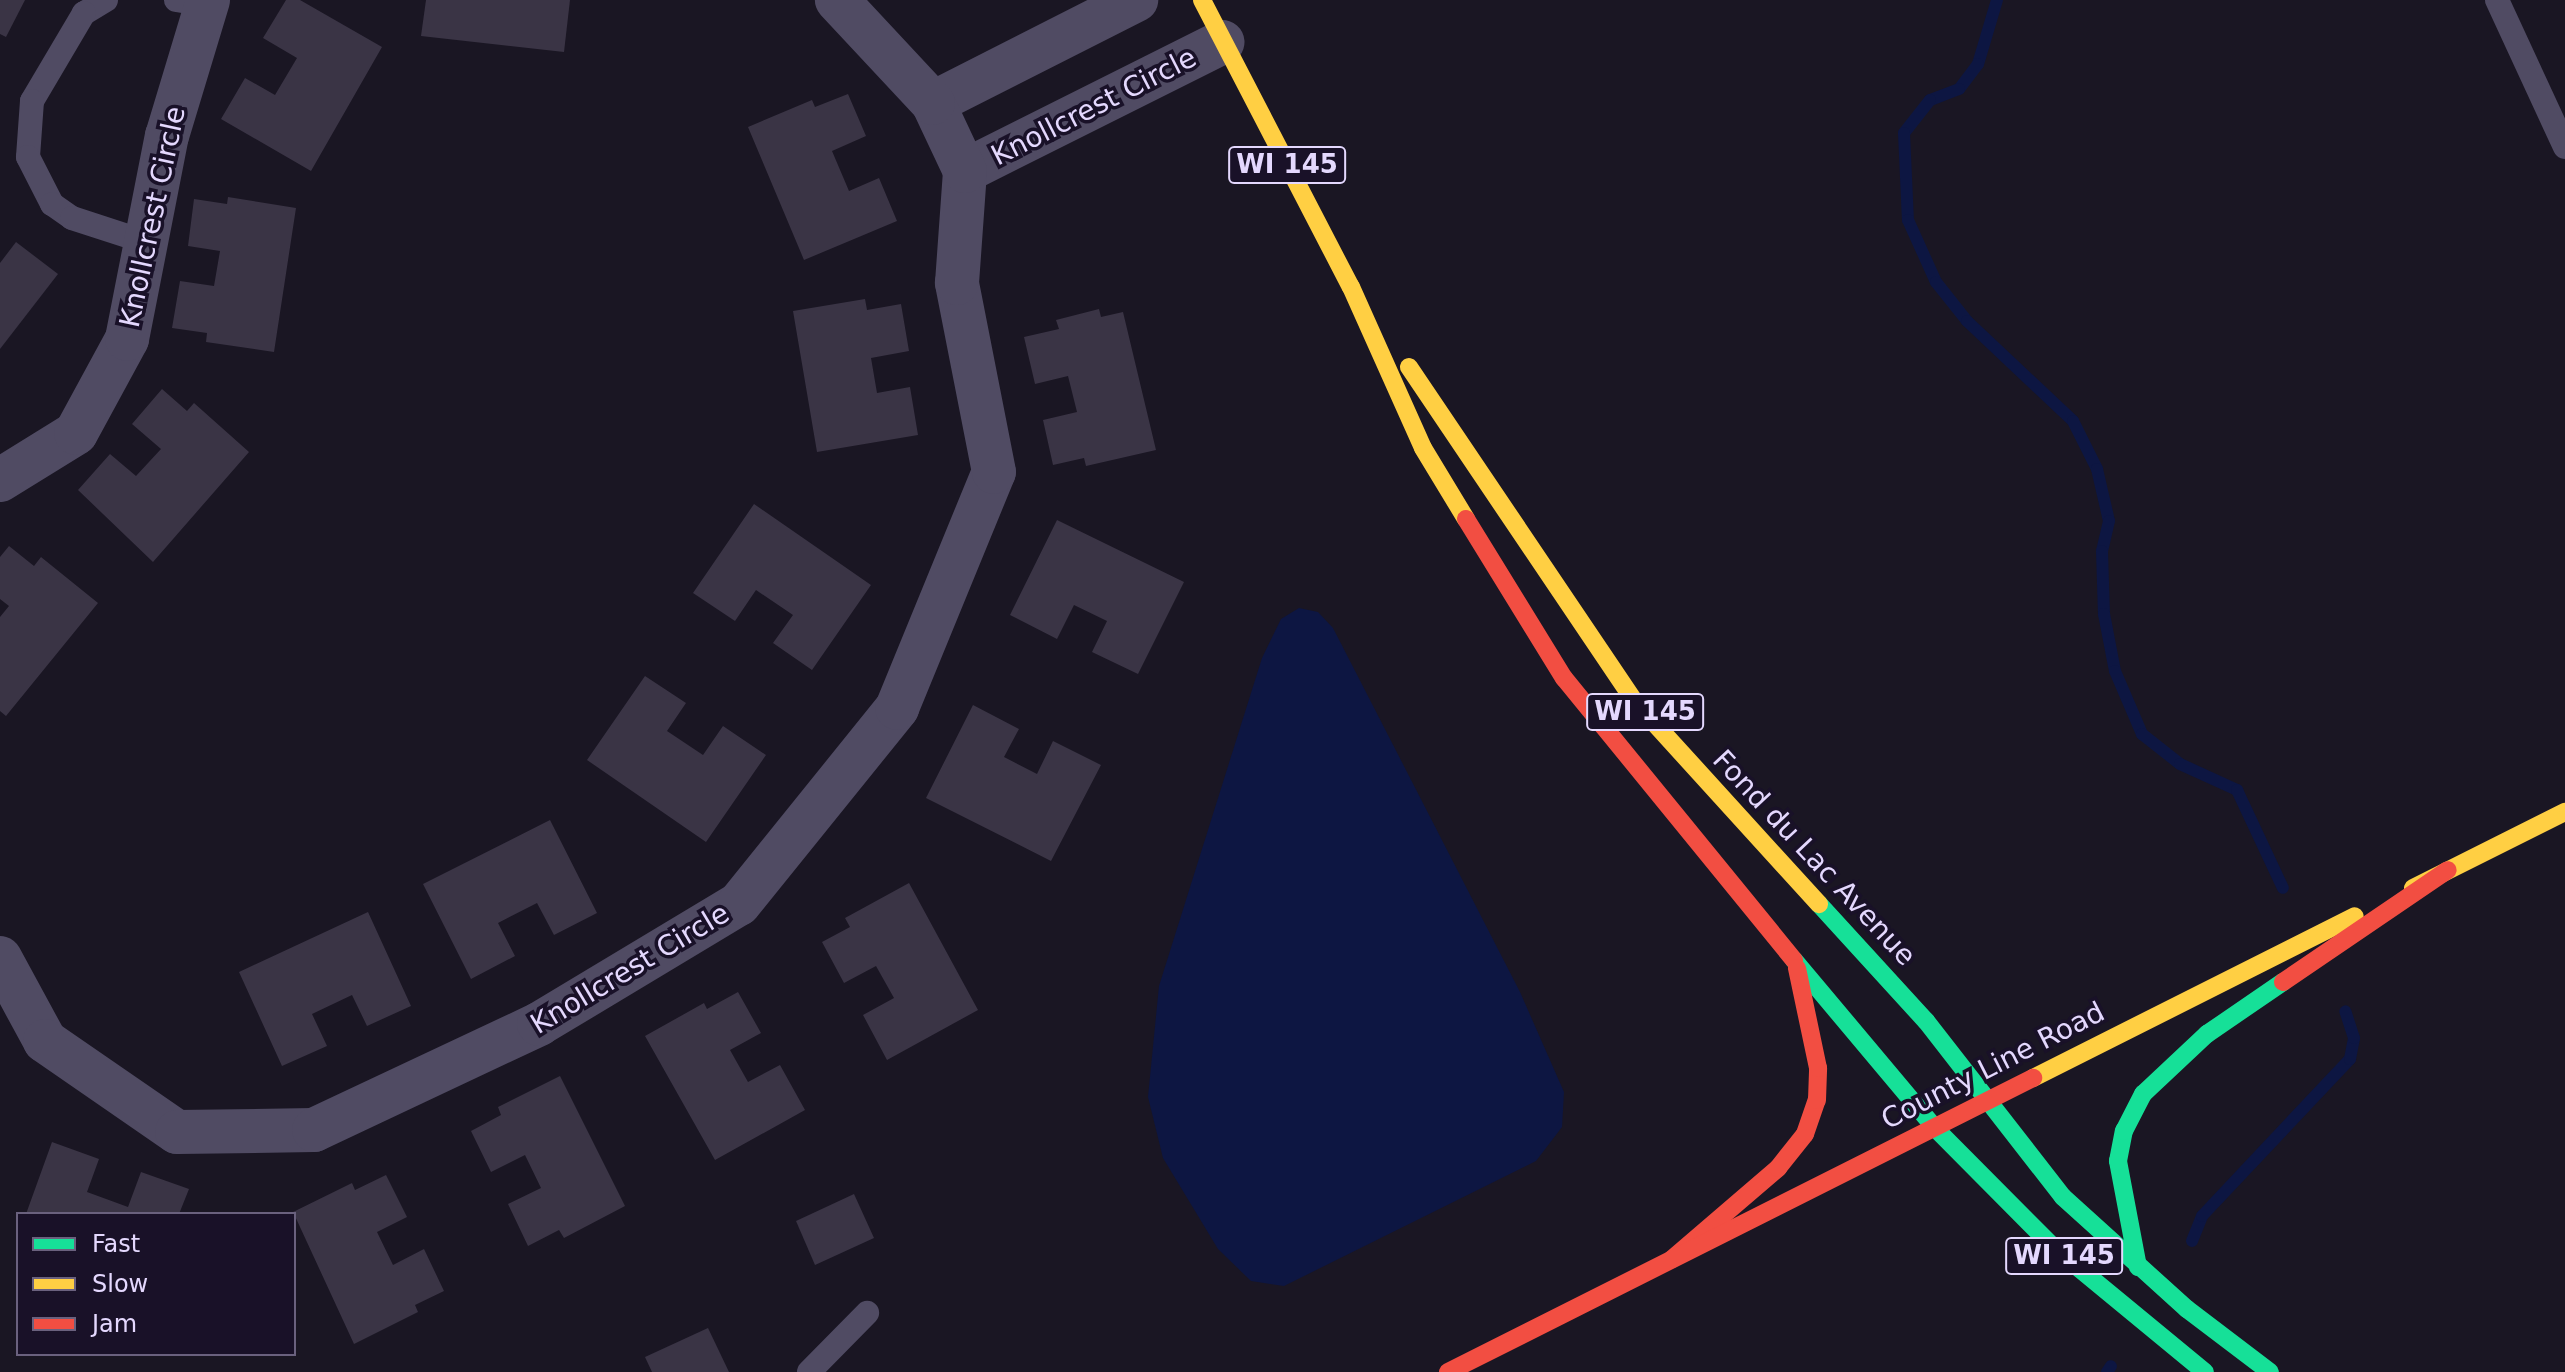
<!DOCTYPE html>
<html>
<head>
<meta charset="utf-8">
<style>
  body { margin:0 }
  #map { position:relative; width:2565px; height:1372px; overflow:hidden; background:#1a1623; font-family:"DejaVu Sans",sans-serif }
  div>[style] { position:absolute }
  .water>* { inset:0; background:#0d1642 }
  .stream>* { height:12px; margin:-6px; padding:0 6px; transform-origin:6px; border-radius:6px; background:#0d1642 }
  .building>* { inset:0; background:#3a3445 }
  .lane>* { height:24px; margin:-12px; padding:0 12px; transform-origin:12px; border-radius:12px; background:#504b63 }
  .street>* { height:44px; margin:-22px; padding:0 22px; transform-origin:22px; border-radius:22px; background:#504b63 }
  .fast>* { height:18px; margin:-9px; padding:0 9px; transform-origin:9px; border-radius:9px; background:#16e098 }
  .slow>* { height:18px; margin:-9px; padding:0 9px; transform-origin:9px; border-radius:9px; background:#ffcf43 }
  .jam>* { height:18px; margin:-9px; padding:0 9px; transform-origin:9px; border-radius:9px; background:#f24e42 }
  span { translate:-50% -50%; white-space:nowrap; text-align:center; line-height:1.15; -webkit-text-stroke:7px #191128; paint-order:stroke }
  .shield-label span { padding:2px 6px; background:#191128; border:2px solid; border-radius:6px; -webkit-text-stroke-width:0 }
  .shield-label { font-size:26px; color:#e4d8fe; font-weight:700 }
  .street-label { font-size:28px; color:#e4d8fe }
  .legend { position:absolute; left:16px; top:1212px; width:280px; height:144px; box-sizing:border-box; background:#191128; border:2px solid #6a617e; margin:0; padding:10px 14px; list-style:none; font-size:24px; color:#e4d8fe }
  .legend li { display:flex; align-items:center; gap:16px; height:40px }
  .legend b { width:40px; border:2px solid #6a617e }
</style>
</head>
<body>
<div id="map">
  <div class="water">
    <div style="clip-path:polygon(1299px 608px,1318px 612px,1333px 628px,1520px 992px,1564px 1092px,1562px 1127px,1536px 1161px,1284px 1286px,1251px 1281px,1218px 1249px,1163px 1158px,1148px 1097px,1159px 986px,1262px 658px,1281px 619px)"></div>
  </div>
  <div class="stream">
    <div style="left:1997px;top:0;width:67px;rotate:106.5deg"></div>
    <div style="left:1978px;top:64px;width:31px;rotate:127deg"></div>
    <div style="left:1959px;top:89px;width:31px;rotate:159deg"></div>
    <div style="left:1930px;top:100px;width:42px;rotate:128.2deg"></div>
    <div style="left:1904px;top:133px;width:87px;rotate:87.4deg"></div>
    <div style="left:1908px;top:220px;width:68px;rotate:65.7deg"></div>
    <div style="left:1936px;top:282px;width:50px;rotate:51.5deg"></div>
    <div style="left:1967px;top:321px;width:146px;rotate:43.3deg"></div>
    <div style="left:2073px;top:421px;width:54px;rotate:63.4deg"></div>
    <div style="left:2097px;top:469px;width:53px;rotate:77deg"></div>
    <div style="left:2109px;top:521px;width:31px;rotate:103deg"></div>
    <div style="left:2102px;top:551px;width:63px;rotate:88.2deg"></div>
    <div style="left:2104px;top:614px;width:58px;rotate:79.1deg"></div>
    <div style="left:2115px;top:671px;width:69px;rotate:66.8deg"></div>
    <div style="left:2142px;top:734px;width:48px;rotate:38.3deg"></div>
    <div style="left:2180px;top:764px;width:63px;rotate:24.5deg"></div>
    <div style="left:2237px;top:790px;width:108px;rotate:64.9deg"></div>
    <div style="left:2192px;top:1241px;width:27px;rotate:-68deg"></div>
    <div style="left:2202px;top:1216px;width:216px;rotate:-46.7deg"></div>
    <div style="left:2350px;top:1059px;width:21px;rotate:-79deg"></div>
    <div style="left:2354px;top:1038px;width:28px;rotate:-108deg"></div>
    <div style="left:2107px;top:1372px;width:7px;rotate:-56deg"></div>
  </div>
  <div class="building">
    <div style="clip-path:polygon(0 0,25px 0,6px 37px,0 34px)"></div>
    <div style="clip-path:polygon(286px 0,300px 0,382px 47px,311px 171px,221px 119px,245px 78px,275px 95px,297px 58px,263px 38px)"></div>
    <div style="clip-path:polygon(426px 0,570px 0,564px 52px,421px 36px)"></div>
    <div style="clip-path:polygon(848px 94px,866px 136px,832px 151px,849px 191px,879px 178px,897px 221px,804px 260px,748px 127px,812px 100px,815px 107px)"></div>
    <div style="clip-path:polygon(228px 197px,296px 208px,274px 352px,206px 342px,207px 333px,172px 328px,180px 281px,214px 286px,220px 251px,188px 246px,194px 199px,227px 204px)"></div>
    <div style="clip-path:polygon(16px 242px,58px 274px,0 349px,0 263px)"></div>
    <div style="clip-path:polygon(865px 299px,867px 310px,901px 304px,909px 351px,871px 358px,877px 393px,910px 387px,918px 435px,817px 452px,793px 311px)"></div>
    <div style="clip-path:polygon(1099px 309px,1101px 317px,1123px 312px,1156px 450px,1086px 466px,1084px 458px,1053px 465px,1043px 420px,1077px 412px,1068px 376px,1035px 384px,1024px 337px,1059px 329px,1056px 320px)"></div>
    <div style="clip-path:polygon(162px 389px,187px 411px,194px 403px,249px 452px,153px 562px,78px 490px,110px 454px,136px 476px,161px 449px,132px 424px)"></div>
    <div style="clip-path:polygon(754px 504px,871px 585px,812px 670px,773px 643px,793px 615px,756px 590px,735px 621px,693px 593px)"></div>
    <div style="clip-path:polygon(1057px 520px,1184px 582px,1138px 674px,1092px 652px,1107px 621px,1074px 605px,1057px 639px,1010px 615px)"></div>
    <div style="clip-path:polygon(9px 546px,34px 566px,41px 557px,98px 603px,6px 716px,0 711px,0 617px,9px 606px,0 599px,0 557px)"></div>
    <div style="clip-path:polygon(645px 676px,686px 703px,667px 731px,703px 755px,723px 726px,766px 755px,706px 842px,587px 760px)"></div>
    <div style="clip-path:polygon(973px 705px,1019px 729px,1004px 757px,1037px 774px,1053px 741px,1101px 765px,1051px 861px,926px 798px)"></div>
    <div style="clip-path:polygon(550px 820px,597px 913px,554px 935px,537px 903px,498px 923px,515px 956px,471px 979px,423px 884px)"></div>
    <div style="clip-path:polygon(909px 883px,978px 1010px,887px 1060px,863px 1015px,894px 998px,876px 966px,844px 983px,822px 942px,850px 927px,845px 918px)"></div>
    <div style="clip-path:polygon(368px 912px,411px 1006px,367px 1026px,352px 995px,312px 1014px,327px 1046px,282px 1066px,239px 972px)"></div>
    <div style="clip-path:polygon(738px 992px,761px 1033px,730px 1050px,748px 1082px,780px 1065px,805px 1110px,715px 1160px,645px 1036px,704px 1003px,707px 1009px)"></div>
    <div style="clip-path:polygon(560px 1076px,625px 1206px,564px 1238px,559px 1230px,528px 1246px,508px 1204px,541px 1188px,525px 1155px,491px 1172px,471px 1131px,501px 1115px,498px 1107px)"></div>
    <div style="clip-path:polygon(52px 1142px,99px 1159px,87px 1192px,128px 1207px,141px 1172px,189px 1189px,179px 1214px,26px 1214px)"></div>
    <div style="clip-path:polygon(386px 1175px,407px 1217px,377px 1232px,393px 1265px,424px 1249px,444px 1291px,415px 1305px,418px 1312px,354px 1344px,294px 1214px,289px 1214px,352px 1183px,355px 1190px)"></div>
    <div style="clip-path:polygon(854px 1194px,874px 1238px,815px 1265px,796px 1221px)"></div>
    <div style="clip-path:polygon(708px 1328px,729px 1372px,652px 1372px,645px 1357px)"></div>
  </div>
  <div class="lane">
    <div style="left:106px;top:0;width:26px;rotate:149deg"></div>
    <div style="left:84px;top:13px;width:102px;rotate:120.6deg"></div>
    <div style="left:32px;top:101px;width:56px;rotate:94.1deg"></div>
    <div style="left:28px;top:157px;width:53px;rotate:62.9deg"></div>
    <div style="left:52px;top:204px;width:24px;rotate:35deg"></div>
    <div style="left:72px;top:218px;width:78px;rotate:18deg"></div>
    <div style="left:176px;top:0;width:30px;rotate:9deg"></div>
    <div style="left:2497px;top:0;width:162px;rotate:65.2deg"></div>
    <div style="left:809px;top:1372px;width:83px;rotate:-45.5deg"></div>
  </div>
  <div class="street">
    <div style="left:933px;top:103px;width:228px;rotate:-26.9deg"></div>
    <div style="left:965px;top:171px;width:288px;rotate:-26.6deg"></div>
    <div style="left:0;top:480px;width:89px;rotate:-31.7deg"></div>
    <div style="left:76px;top:433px;width:107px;rotate:-61.5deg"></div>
    <div style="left:127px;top:339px;width:207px;rotate:-78.9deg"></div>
    <div style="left:167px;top:136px;width:142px;rotate:-73.2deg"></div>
    <div style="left:0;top:958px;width:94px;rotate:61.5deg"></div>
    <div style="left:45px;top:1041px;width:160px;rotate:34.6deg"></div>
    <div style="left:177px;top:1132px;width:137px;rotate:-0.8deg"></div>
    <div style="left:314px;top:1130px;width:249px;rotate:-25.2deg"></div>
    <div style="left:539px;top:1024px;width:233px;rotate:-31deg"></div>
    <div style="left:739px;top:904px;width:252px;rotate:-51.1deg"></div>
    <div style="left:897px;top:708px;width:255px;rotate:-67.7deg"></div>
    <div style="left:994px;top:472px;width:193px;rotate:-101.1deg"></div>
    <div style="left:957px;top:283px;width:112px;rotate:-85.9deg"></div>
    <div style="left:965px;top:171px;width:75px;rotate:-115.2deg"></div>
    <div style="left:933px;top:103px;width:141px;rotate:-133deg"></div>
  </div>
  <div class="fast">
    <div style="left:1819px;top:904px;width:159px;rotate:47.6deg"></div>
    <div style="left:1926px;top:1021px;width:223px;rotate:52.1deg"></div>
    <div style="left:2063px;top:1197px;width:167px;rotate:42.1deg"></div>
    <div style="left:2187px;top:1309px;width:104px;rotate:37.2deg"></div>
    <div style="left:1794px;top:960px;width:218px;rotate:50deg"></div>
    <div style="left:1934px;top:1127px;width:168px;rotate:45.2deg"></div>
    <div style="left:2052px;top:1246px;width:198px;rotate:39.5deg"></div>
    <div style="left:2138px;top:1267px;width:108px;rotate:-100.7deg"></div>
    <div style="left:2118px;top:1161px;width:31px;rotate:-79deg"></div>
    <div style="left:2124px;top:1131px;width:42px;rotate:-62.8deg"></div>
    <div style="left:2143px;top:1094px;width:88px;rotate:-43.2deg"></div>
    <div style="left:2207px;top:1034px;width:92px;rotate:-34.4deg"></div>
  </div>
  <div class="slow">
    <div style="left:1202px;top:0;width:323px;rotate:62.6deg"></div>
    <div style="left:1351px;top:287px;width:176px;rotate:65.9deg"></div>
    <div style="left:1423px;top:448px;width:83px;rotate:58.8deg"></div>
    <div style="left:1409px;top:367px;width:405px;rotate:56deg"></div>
    <div style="left:1636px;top:703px;width:272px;rotate:47.7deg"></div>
    <div style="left:2413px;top:888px;width:170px;rotate:-26.6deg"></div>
    <div style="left:2033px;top:1078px;width:360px;rotate:-26.7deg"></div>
  </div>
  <div class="jam">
    <div style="left:1466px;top:519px;width:187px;rotate:58.4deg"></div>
    <div style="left:1564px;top:678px;width:364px;rotate:50.8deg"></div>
    <div style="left:2283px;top:982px;width:199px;rotate:-34.2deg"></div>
    <div style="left:1672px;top:1259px;width:140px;rotate:-40.6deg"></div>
    <div style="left:1778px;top:1168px;width:43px;rotate:-51.5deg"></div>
    <div style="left:1805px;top:1134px;width:36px;rotate:-71deg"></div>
    <div style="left:1817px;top:1100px;width:32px;rotate:-88deg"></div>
    <div style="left:1818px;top:1068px;width:102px;rotate:-101.9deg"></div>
    <div style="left:1448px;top:1372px;width:655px;rotate:-26.68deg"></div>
  </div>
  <div class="shield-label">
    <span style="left:1287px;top:165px">WI 145</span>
    <span style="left:1645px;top:712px">WI 145</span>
    <span style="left:2064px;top:1256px">WI 145</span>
  </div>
  <div class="street-label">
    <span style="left:1094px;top:107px;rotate:-27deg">Knollcrest Circle</span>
    <span style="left:153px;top:217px;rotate:-78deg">Knollcrest Circle</span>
    <span style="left:1814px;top:858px;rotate:47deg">Fond du Lac Avenue</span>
    <span style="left:630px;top:969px;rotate:-31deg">Knollcrest Circle</span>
    <span style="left:1993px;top:1066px;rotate:-27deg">County Line Road</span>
  </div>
  <ul class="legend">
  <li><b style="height:10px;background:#16e098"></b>Fast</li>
  <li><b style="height:10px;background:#ffcf43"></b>Slow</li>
  <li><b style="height:10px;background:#f24e42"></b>Jam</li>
  </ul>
</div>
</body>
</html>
